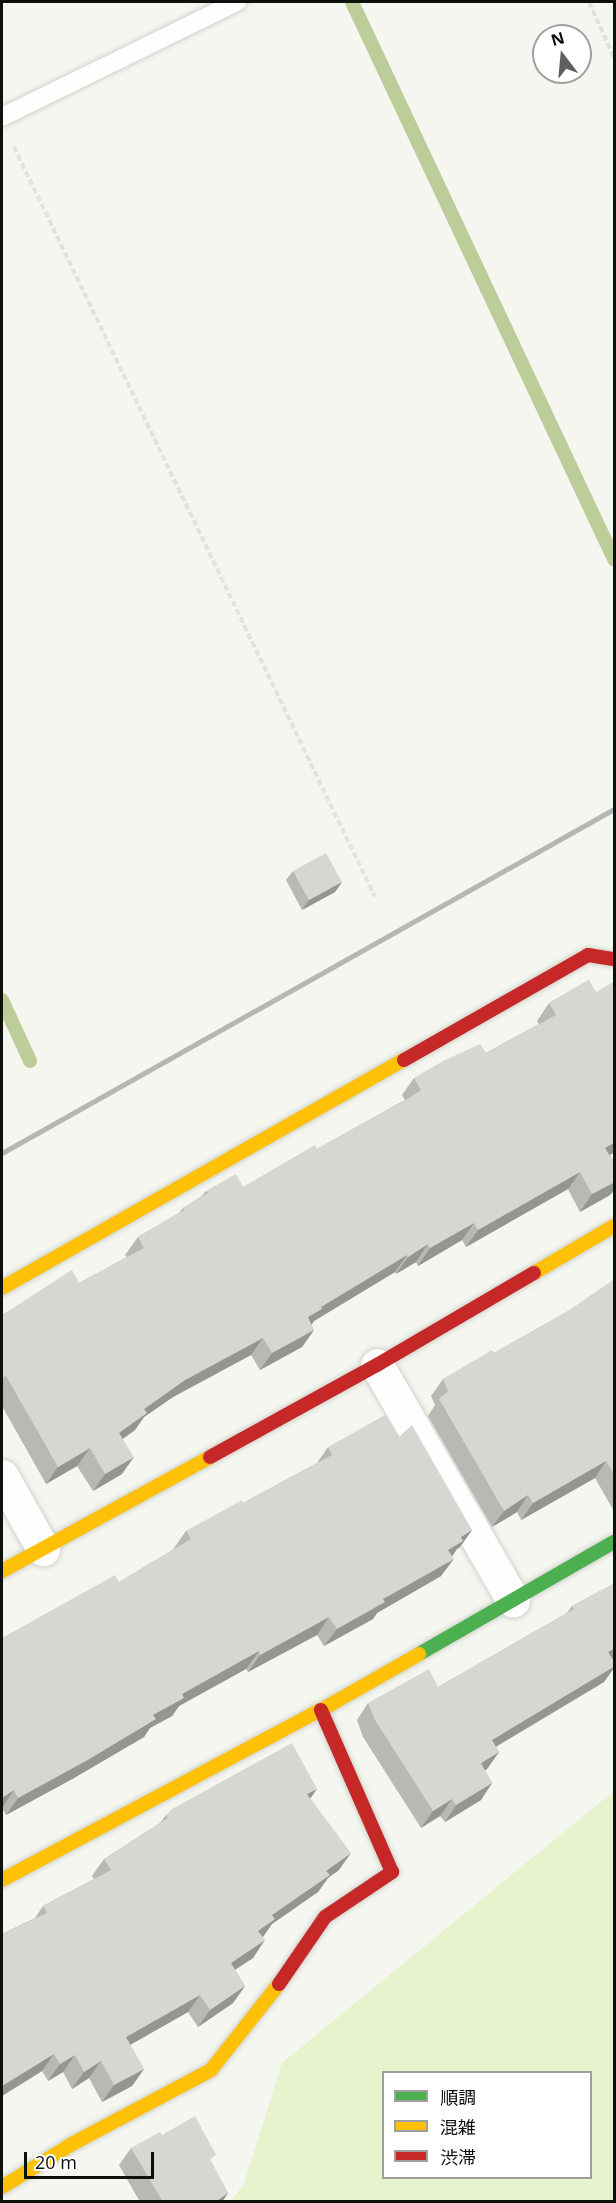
<!DOCTYPE html>
<html>
<head>
<meta charset="utf-8">
<style>
  body { margin:0 }
  #map { position:relative; width:616px; height:2203px; overflow:hidden; background:#f4f6ef; font-family:"Open Sans","Noto Sans JP",sans-serif }
  div>[style] { position:absolute }
  .green>* { inset:0; background:#e6f3cc }
  .stream>* { height:14px; margin:-7px; padding:0 7px; transform-origin:7px; border-radius:7px; background:#bdcd9a }
  .path>* { height:4px; margin-top:-2px; transform-origin:0; background:repeating-linear-gradient(90deg,#e2e2e1 0 6px,transparent 0 9px) }
  .roads { filter:drop-shadow(0 0 2px #d0d2cc) drop-shadow(0 0 2px #d0d2cc) }
  .lane>* { height:18px; margin:-9px; padding:0 9px; transform-origin:9px; border-radius:9px; background:#fdfefd }
  .street>* { height:33px; margin:-16.5px; padding:0 16.5px; transform-origin:16.5px; border-radius:16.5px; background:#fdfefd }
  .fast>* { height:14px; margin:-7px; padding:0 7px; transform-origin:7px; border-radius:7px; background:#4caf50 }
  .slow>* { height:14px; margin:-7px; padding:0 7px; transform-origin:7px; border-radius:7px; background:#ffc107 }
  .jam>* { height:14px; margin:-7px; padding:0 7px; transform-origin:7px; border-radius:7px; background:#c62828 }
  .rail>* { height:4.5px; margin:-2.25px; padding:0 2.25px; transform-origin:2.25px; border-radius:2.25px; background:#b6b6b4 }
  .wall>* { inset:0; background:#b7b9b4 }
  .shaded-wall>* { inset:0; background:#959692 }
  .building>* { inset:0; background:#d5d7d1 }
  span { translate:-50% -50%; white-space:nowrap; text-align:center; line-height:1.15; -webkit-text-stroke:4.5px #fff; paint-order:stroke }
  .frame { position:absolute; inset:0; border:3px solid #0e100b; pointer-events:none }
  .legend { position:absolute; left:382px; top:2071px; width:210px; height:108px; box-sizing:border-box; background:#fff; border:2px solid #9f9f9d; margin:0; padding:8px 10px; list-style:none; font-size:18px; color:#0e100b }
  .legend li { display:flex; align-items:center; gap:12px; height:30px }
  .legend b { width:30px; border:2px solid #9f9f9d }
  .north { position:absolute; left:532px; top:24px; width:60px; height:60px; box-sizing:border-box; background:#fff; border:2px solid #9f9f9d; border-radius:50%; rotate:344deg; font-size:16px; font-weight:700; line-height:24px; text-align:center; color:#0e100b }
  .north::after { content:''; display:block; margin:auto; width:21px; height:27px; background:#5e605b; clip-path:polygon(50% 0,100% 100%,50% 72%,0 100%) }
  .scale { position:absolute; left:24px; top:2152px; width:130px; height:27px; box-sizing:border-box; border:3px solid #0e100b; border-top:0; padding-left:8px; font-size:18px; line-height:21px; white-space:nowrap; color:#0e100b; -webkit-text-stroke:4px #fff; paint-order:stroke }
</style>
</head>
<body>
<div id="map">
  <div class="green">
    <div style="clip-path:polygon(evenodd,614px 1791px,614px 2201px,231px 2201px,244px 2184px,282px 2063px,614px 1791px,384px 2072px,590px 2072px,590px 2178px,384px 2178px,384px 2072px)"></div>
  </div>
  <div class="stream">
    <div style="left:352px;top:2px;width:616px;rotate:64.81deg"></div>
    <div style="left:2px;top:1000px;width:67px;rotate:65.3deg"></div>
  </div>
  <div class="path">
    <div style="left:589px;top:2px;width:61px;rotate:65.9deg"></div>
    <div style="left:14px;top:147px;width:832px;rotate:64.3deg"></div>
  </div>
  <div class="roads">
    <div class="lane">
      <div style="left:2px;top:117px;width:262px;rotate:-26.1deg"></div>
    </div>
    <div class="street">
      <div style="left:377px;top:1365px;width:272px;rotate:60deg"></div>
      <div style="left:2px;top:1476px;width:84px;rotate:60.7deg"></div>
    </div>
    <div class="fast">
      <div style="left:419px;top:1654px;width:225px;rotate:-29.9deg"></div>
    </div>
    <div class="slow">
      <div style="left:534px;top:1273px;width:93px;rotate:-30.4deg"></div>
      <div style="left:2px;top:1288px;width:462px;rotate:-29.6deg"></div>
      <div style="left:2px;top:1571px;width:237px;rotate:-28.7deg"></div>
      <div style="left:2px;top:1880px;width:361px;rotate:-28.1deg"></div>
      <div style="left:321px;top:1710px;width:113px;rotate:-29.7deg"></div>
      <div style="left:2px;top:2187px;width:82px;rotate:-31.6deg"></div>
      <div style="left:72px;top:2144px;width:157px;rotate:-28deg"></div>
      <div style="left:211px;top:2070px;width:110px;rotate:-51.7deg"></div>
    </div>
    <div class="jam">
      <div style="left:404px;top:1060px;width:212px;rotate:-29.7deg"></div>
      <div style="left:588px;top:955px;width:26px;rotate:9deg"></div>
      <div style="left:210px;top:1457px;width:191px;rotate:-28.9deg"></div>
      <div style="left:377px;top:1365px;width:182px;rotate:-30.4deg"></div>
      <div style="left:279px;top:1984px;width:81px;rotate:-55.5deg"></div>
      <div style="left:325px;top:1917px;width:81px;rotate:-33.9deg"></div>
      <div style="left:392px;top:1872px;width:177px;rotate:-113.7deg"></div>
    </div>
  </div>
  <div class="rail">
    <div style="left:2px;top:1153px;width:702px;rotate:-29.34deg"></div>
  </div>
  <div class="wall">
    <div style="clip-path:polygon(293px 871px,342px 882px,335px 892px,302px 910px,286px 880px)"></div>
    <div style="clip-path:polygon(589px 980px,610px 1155px,615px 1164px,615px 1189px,610px 1195px,580px 1212px,568px 1189px,466px 1247px,462px 1240px,418px 1266px,416px 1262px,396px 1274px,395px 1272px,314px 1321px,311px 1325px,314px 1330px,302px 1347px,260px 1370px,251px 1355px,173px 1397px,144px 1417px,135px 1430px,123px 1439px,122px 1474px,93px 1491px,77px 1466px,46px 1484px,2px 1406px,2px 1315px,79px 1283px,127px 1257px,125px 1255px,138px 1237px,179px 1213px,183px 1208px,202px 1196px,206px 1191px,243px 1187px,317px 1149px,405px 1100px,402px 1095px,414px 1078px,486px 1053px,539px 1024px,537px 1021px,549px 1003px)"></div>
    <div style="clip-path:polygon(615px 1279px,615px 1513px,595px 1478px,521px 1520px,517px 1512px,492px 1527px,428px 1416px,435px 1405px,431px 1396px,443px 1379px,494px 1353px,570px 1310px)"></div>
    <div style="clip-path:polygon(399px 1437px,472px 1530px,460px 1547px,457px 1549px,452px 1556px,441px 1576px,377px 1613px,373px 1619px,324px 1646px,317px 1635px,248px 1672px,246px 1669px,179px 1706px,172px 1716px,150px 1728px,144px 1737px,74px 1778px,6px 1815px,2px 1808px,2px 1638px,119px 1582px,174px 1549px,174px 1548px,186px 1531px,243px 1503px,317px 1463px,328px 1447px)"></div>
    <div style="clip-path:polygon(615px 1583px,615px 1658px,612px 1660px,615px 1663px,615px 1667px,604px 1682px,496px 1747px,499px 1752px,487px 1769px,485px 1770px,492px 1783px,481px 1800px,445px 1822px,440px 1816px,421px 1828px,363px 1737px,357px 1720px,368px 1703px,438px 1687px,567px 1613px,572px 1606px)"></div>
    <div style="clip-path:polygon(310px 1798px,339px 1870px,328px 1878px,318px 1892px,272px 1924px,262px 1937px,253px 1958px,235px 1970px,245px 1986px,233px 2003px,198px 2027px,188px 2012px,130px 2045px,144px 2069px,132px 2086px,102px 2102px,89px 2078px,72px 2089px,63px 2072px,48px 2081px,42px 2071px,2px 2096px,2px 1934px,35px 1918px,43px 1906px,94px 1879px,92px 1876px,104px 1859px,160px 1823px,166px 1815px)"></div>
    <div style="clip-path:polygon(162px 2135px,211px 2162px,228px 2193px,222px 2202px,140px 2202px,119px 2165px,131px 2148px)"></div>
  </div>
  <div class="shaded-wall">
    <div style="clip-path:polygon(342px 882px,335px 892px,302px 910px,309px 900px)"></div>
    <div style="clip-path:polygon(615px 1142px,615px 1152px,593px 1165px,605px 1148px)"></div>
    <div style="clip-path:polygon(580px 1172px,568px 1189px,466px 1247px,478px 1230px)"></div>
    <div style="clip-path:polygon(615px 1182px,615px 1189px,610px 1195px,580px 1212px,592px 1194px)"></div>
    <div style="clip-path:polygon(474px 1223px,462px 1240px,418px 1266px,430px 1248px)"></div>
    <div style="clip-path:polygon(428px 1244px,416px 1262px,396px 1274px,408px 1257px)"></div>
    <div style="clip-path:polygon(407px 1255px,395px 1272px,314px 1321px,310px 1327px,308px 1317px,321px 1307px)"></div>
    <div style="clip-path:polygon(314px 1330px,302px 1347px,260px 1370px,272px 1353px)"></div>
    <div style="clip-path:polygon(263px 1338px,251px 1355px,173px 1397px,144px 1417px,135px 1430px,107px 1450px,119px 1433px,144px 1409px,185px 1380px)"></div>
    <div style="clip-path:polygon(90px 1448px,77px 1466px,46px 1484px,58px 1467px)"></div>
    <div style="clip-path:polygon(134px 1457px,122px 1474px,93px 1491px,105px 1474px)"></div>
    <div style="clip-path:polygon(606px 1461px,595px 1478px,521px 1520px,533px 1503px)"></div>
    <div style="clip-path:polygon(528px 1495px,517px 1512px,492px 1527px,504px 1511px)"></div>
    <div style="clip-path:polygon(472px 1530px,460px 1547px,457px 1549px,451px 1558px,448px 1550px,461px 1537px)"></div>
    <div style="clip-path:polygon(454px 1559px,441px 1576px,377px 1613px,373px 1619px,324px 1646px,337px 1629px,383px 1599px)"></div>
    <div style="clip-path:polygon(329px 1617px,317px 1635px,248px 1672px,260px 1655px)"></div>
    <div style="clip-path:polygon(615px 1648px,615px 1658px,596px 1669px,608px 1652px)"></div>
    <div style="clip-path:polygon(259px 1651px,246px 1669px,179px 1706px,172px 1716px,150px 1728px,144px 1737px,74px 1778px,6px 1815px,18px 1798px,153px 1715px,182px 1694px)"></div>
    <div style="clip-path:polygon(615px 1666px,604px 1682px,480px 1756px,492px 1740px)"></div>
    <div style="clip-path:polygon(499px 1752px,487px 1769px,469px 1780px,481px 1763px)"></div>
    <div style="clip-path:polygon(492px 1783px,481px 1800px,445px 1822px,456px 1805px)"></div>
    <div style="clip-path:polygon(317px 1789px,305px 1806px,307px 1794px)"></div>
    <div style="clip-path:polygon(14px 1790px,2px 1808px,2px 1798px)"></div>
    <div style="clip-path:polygon(452px 1799px,440px 1816px,421px 1828px,433px 1811px)"></div>
    <div style="clip-path:polygon(351px 1853px,339px 1870px,328px 1878px,318px 1892px,272px 1924px,263px 1937px,246px 1948px,258px 1931px,272px 1915px,326px 1871px)"></div>
    <div style="clip-path:polygon(265px 1940px,253px 1958px,219px 1980px,231px 1963px)"></div>
    <div style="clip-path:polygon(245px 1986px,233px 2003px,198px 2027px,210px 2010px)"></div>
    <div style="clip-path:polygon(200px 1995px,188px 2012px,114px 2054px,126px 2037px)"></div>
    <div style="clip-path:polygon(54px 2054px,42px 2071px,2px 2096px,2px 2086px)"></div>
    <div style="clip-path:polygon(75px 2055px,63px 2072px,48px 2081px,60px 2064px)"></div>
    <div style="clip-path:polygon(101px 2061px,89px 2078px,72px 2089px,84px 2072px)"></div>
    <div style="clip-path:polygon(144px 2069px,132px 2086px,102px 2102px,114px 2085px)"></div>
    <div style="clip-path:polygon(228px 2193px,222px 2202px,215px 2202px)"></div>
  </div>
  <div class="building">
    <div style="clip-path:polygon(326px 853px,342px 882px,309px 900px,293px 871px)"></div>
    <div style="clip-path:polygon(589px 980px,596px 992px,615px 981px,615px 1142px,605px 1148px,615px 1164px,615px 1182px,592px 1194px,580px 1172px,478px 1230px,474px 1223px,430px 1248px,428px 1244px,408px 1257px,407px 1255px,321px 1307px,322px 1309px,308px 1317px,314px 1330px,272px 1353px,263px 1338px,185px 1380px,144px 1409px,147px 1413px,119px 1433px,134px 1457px,105px 1474px,90px 1448px,58px 1467px,6px 1376px,3px 1378px,2px 1375px,2px 1315px,72px 1270px,79px 1283px,144px 1248px,138px 1237px,184px 1210px,183px 1208px,208px 1193px,206px 1191px,236px 1174px,243px 1187px,315px 1145px,317px 1149px,406px 1100px,421px 1090px,414px 1078px,443px 1061px,480px 1044px,486px 1053px,556px 1015px,549px 1003px)"></div>
    <div style="clip-path:polygon(615px 1279px,615px 1476px,606px 1461px,533px 1503px,528px 1495px,504px 1511px,439px 1399px,448px 1391px,443px 1379px,492px 1350px,494px 1353px,570px 1310px)"></div>
    <div style="clip-path:polygon(385px 1415px,399px 1437px,412px 1425px,472px 1530px,461px 1537px,463px 1541px,448px 1550px,454px 1559px,383px 1599px,385px 1602px,337px 1629px,329px 1617px,260px 1655px,259px 1651px,182px 1694px,184px 1698px,153px 1715px,156px 1719px,86px 1761px,18px 1798px,14px 1790px,2px 1798px,2px 1638px,115px 1575px,119px 1582px,191px 1539px,186px 1531px,242px 1500px,243px 1503px,332px 1455px,328px 1447px)"></div>
    <div style="clip-path:polygon(615px 1583px,615px 1648px,608px 1652px,615px 1663px,615px 1666px,492px 1740px,499px 1752px,481px 1763px,492px 1783px,456px 1805px,452px 1799px,433px 1811px,375px 1720px,368px 1703px,429px 1669px,438px 1687px,574px 1609px,572px 1606px)"></div>
    <div style="clip-path:polygon(292px 1743px,317px 1789px,307px 1794px,351px 1853px,326px 1871px,330px 1875px,272px 1915px,275px 1919px,258px 1931px,265px 1940px,231px 1963px,245px 1986px,210px 2010px,200px 1995px,126px 2037px,144px 2069px,114px 2085px,101px 2061px,84px 2072px,75px 2055px,60px 2064px,54px 2054px,2px 2086px,2px 1934px,47px 1913px,43px 1906px,111px 1870px,104px 1859px,168px 1818px,166px 1815px,172px 1809px)"></div>
    <div style="clip-path:polygon(195px 2116px,216px 2155px,210px 2159px,228px 2193px,215px 2202px,163px 2202px,131px 2148px,160px 2132px,162px 2135px)"></div>
  </div>
  <div class="frame"></div>
  <ul class="legend">
  <li><b style="height:8px;background:#4caf50"></b>順調</li>
  <li><b style="height:8px;background:#ffc107"></b>混雑</li>
  <li><b style="height:8px;background:#c62828"></b>渋滞</li>
  </ul>
  <div class="north">N</div>
  <div class="scale">20 m</div>
</div>
</body>
</html>
